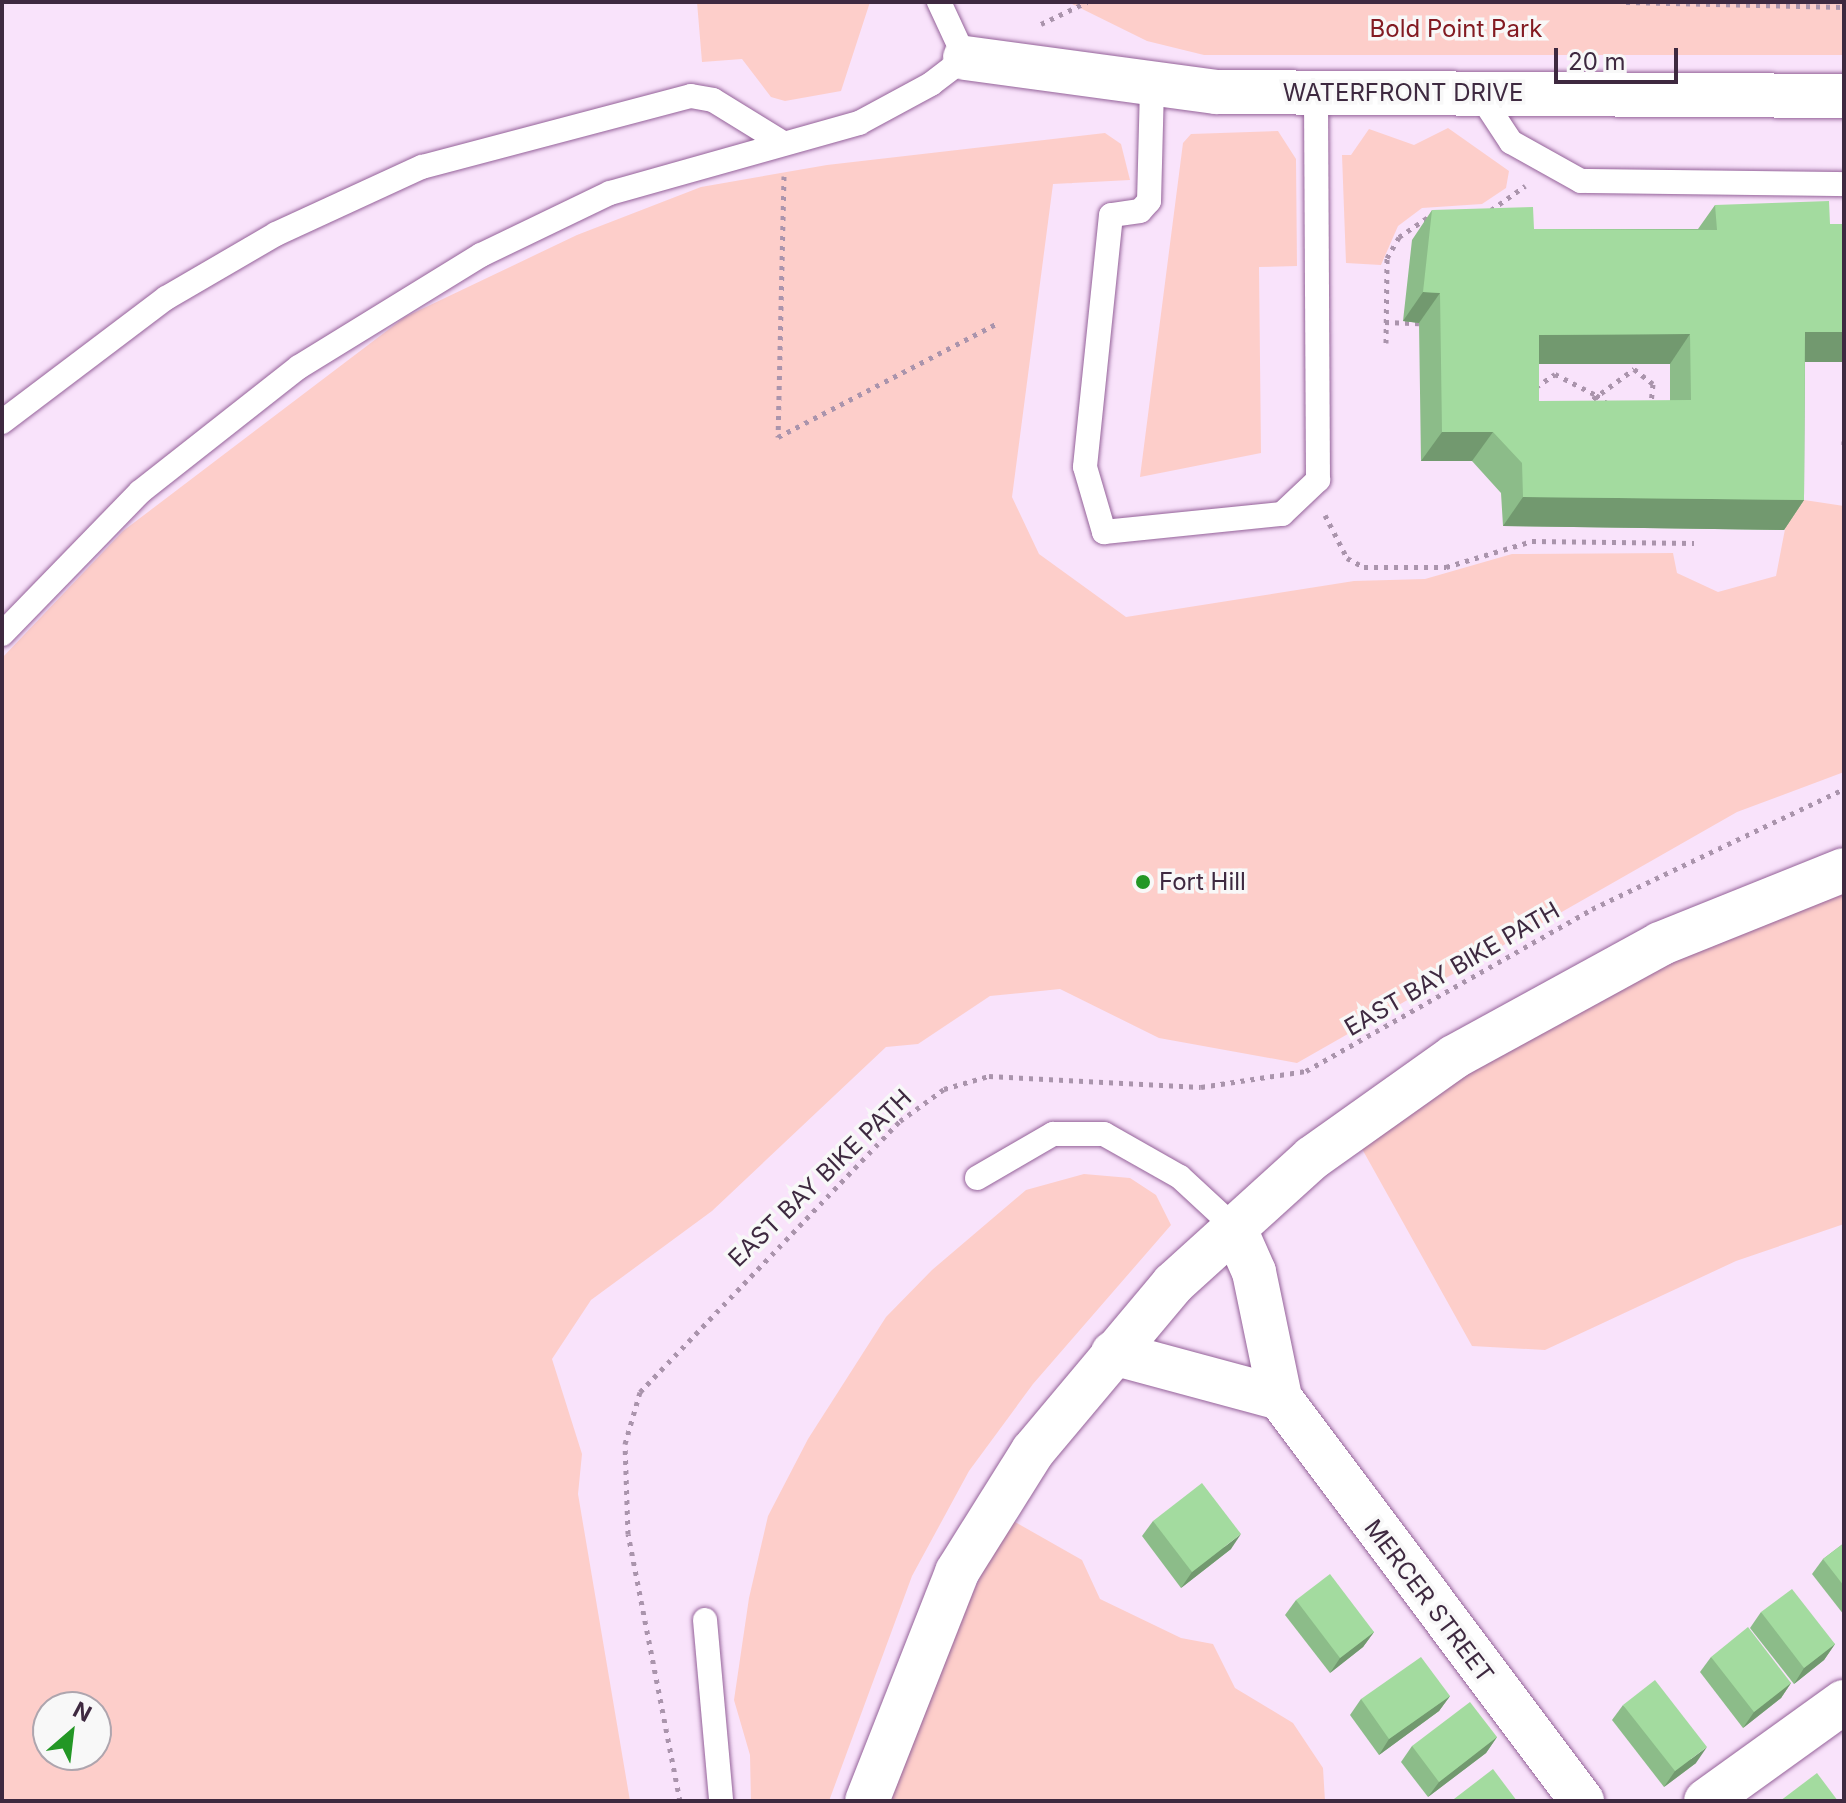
<!DOCTYPE html>
<html>
<head>
<meta charset="utf-8">
<style>
  body { margin:0 }
  #map { position:relative; width:1846px; height:1803px; overflow:hidden; background:#f9e3fb; font-family:Inter,sans-serif }
  div>[style] { position:absolute }
  .green>* { inset:0; background:#fdceca }
  .path>* { height:5px; margin-top:-2.5px; transform-origin:0; background:repeating-linear-gradient(90deg,#aa94ac 0 4px,transparent 0 10px) }
  .roads { filter:drop-shadow(0 0 2px #946299) drop-shadow(0 0 2px #946299) }
  .service>* { height:24px; margin:-12px; padding:0 12px; transform-origin:12px; border-radius:12px; background:#fff }
  .minor>* { height:44px; margin:-22px; padding:0 22px; transform-origin:22px; border-radius:22px; background:#fff }
  .secondary>* { height:44px; margin:-22px; padding:0 22px; transform-origin:22px; border-radius:22px; background:#fff }
  .wall>* { inset:0; background:#8cbc89 }
  .shaded-wall>* { inset:0; background:#72996f }
  .building>* { inset:0; background:#a3db9f }
  .dots>* { width:22px; height:22px; translate:-50% -50%; box-sizing:border-box; border:4px solid #f8f8f8; border-radius:50% }
  span { translate:-50% -50%; white-space:nowrap; text-align:center; line-height:1.15; -webkit-text-stroke:7px #f8f8f8; paint-order:stroke }
  .park-label { font-size:24px; color:#831b22 }
  .street-label { font-size:24px; color:#3e2940 }
  .poi-label { font-size:24px; color:#3e2940 }
  .left { translate:0 -50%; text-align:left }
  .frame { position:absolute; inset:0; border:4px solid #3e2940; pointer-events:none }
  .north { position:absolute; left:32px; top:1691px; width:80px; height:80px; box-sizing:border-box; background:#f8f8f8; border:2px solid #aea5ae; border-radius:50%; rotate:28deg; font-size:22px; font-weight:700; line-height:32px; text-align:center; color:#3e2940 }
  .north::after { content:''; display:block; margin:auto; width:28px; height:36px; background:#239725; clip-path:polygon(50% 0,100% 100%,50% 72%,0 100%) }
  .scale { position:absolute; left:1554px; top:48px; width:124px; height:36px; box-sizing:border-box; border:4px solid #3e2940; border-top:0; padding-left:10px; font-size:24px; line-height:28px; white-space:nowrap; color:#3e2940; -webkit-text-stroke:6px #f8f8f8; paint-order:stroke }
</style>
</head>
<body>
<div id="map">
  <div class="green">
    <div style="clip-path:polygon(697px 2px,870px 2px,841px 91px,785px 101px,771px 97px,742px 59px,702px 62px)"></div>
    <div style="clip-path:polygon(1068px 2px,1844px 2px,1844px 55px,1204px 55px,1147px 41px)"></div>
    <div style="clip-path:polygon(1448px 128px,1509px 171px,1506px 188px,1482px 204px,1422px 208px,1398px 226px,1381px 265px,1346px 263px,1342px 155px,1351px 155px,1369px 129px,1414px 145px)"></div>
    <div style="clip-path:polygon(1278px 131px,1296px 159px,1297px 266px,1259px 267px,1261px 453px,1140px 477px,1183px 143px,1191px 134px)"></div>
    <div style="clip-path:polygon(evenodd,1105px 133px,1121px 144px,1130px 180px,1053px 184px,1012px 497px,1039px 554px,1126px 617px,1354px 581px,1425px 579px,1512px 554px,1673px 553px,1677px 573px,1718px 592px,1776px 576px,1791px 498px,1844px 506px,1844px 772px,1737px 812px,1297px 1063px,1159px 1038px,1060px 989px,990px 996px,918px 1044px,886px 1047px,712px 1211px,591px 1300px,552px 1359px,582px 1454px,578px 1494px,630px 1801px,2px 1801px,2px 658px,123px 531px,405px 317px,577px 235px,701px 187px,827px 165px,1105px 133px,48px 1707px,96px 1707px,96px 1755px,48px 1755px,48px 1707px)"></div>
    <div style="clip-path:polygon(1844px 888px,1844px 1224px,1736px 1261px,1545px 1350px,1472px 1346px,1361px 1147px,1423px 1083px,1719px 940px)"></div>
    <div style="clip-path:polygon(1084px 1174px,1130px 1178px,1156px 1195px,1171px 1225px,1033px 1384px,969px 1471px,912px 1576px,829px 1801px,751px 1801px,750px 1755px,734px 1700px,749px 1598px,768px 1516px,808px 1439px,886px 1317px,932px 1270px,1026px 1190px)"></div>
    <div style="clip-path:polygon(1008px 1518px,1082px 1560px,1100px 1599px,1181px 1638px,1213px 1644px,1235px 1688px,1293px 1723px,1323px 1768px,1325px 1801px,875px 1801px)"></div>
  </div>
  <div class="path">
    <div style="left:1626px;top:2px;width:218px;rotate:1.3deg"></div>
    <div style="left:1041px;top:24px;width:51px;rotate:-25.6deg"></div>
    <div style="left:784px;top:176px;width:261px;rotate:91.3deg"></div>
    <div style="left:778px;top:437px;width:246px;rotate:-27.4deg"></div>
    <div style="left:1491px;top:210px;width:42px;rotate:-35.2deg"></div>
    <div style="left:1385px;top:322px;width:34px;rotate:2deg"></div>
    <div style="left:1386px;top:343px;width:85px;rotate:-89.3deg"></div>
    <div style="left:1387px;top:258px;width:24px;rotate:-60deg"></div>
    <div style="left:1399px;top:237px;width:42px;rotate:-34.4deg"></div>
    <div style="left:1536px;top:387px;width:23px;rotate:-34deg"></div>
    <div style="left:1555px;top:374px;width:46px;rotate:27.1deg"></div>
    <div style="left:1596px;top:395px;width:15px;rotate:37deg"></div>
    <div style="left:1585px;top:405px;width:61px;rotate:-36.3deg"></div>
    <div style="left:1634px;top:369px;width:24px;rotate:38deg"></div>
    <div style="left:1653px;top:384px;width:20px;rotate:96deg"></div>
    <div style="left:1844px;top:441px;width:6px;rotate:90deg"></div>
    <div style="left:1325px;top:515px;width:48px;rotate:62.9deg"></div>
    <div style="left:1347px;top:558px;width:19px;rotate:28deg"></div>
    <div style="left:1364px;top:567px;width:82px"></div>
    <div style="left:1446px;top:567px;width:90px;rotate:-16.8deg"></div>
    <div style="left:1532px;top:541px;width:162px;rotate:0.7deg"></div>
    <div style="left:680px;top:1801px;width:272px;rotate:-101deg"></div>
    <div style="left:628px;top:1534px;width:90px;rotate:-91.9deg"></div>
    <div style="left:625px;top:1444px;width:54px;rotate:-73.9deg"></div>
    <div style="left:640px;top:1392px;width:376px;rotate:-46.2deg"></div>
    <div style="left:900px;top:1121px;width:54px;rotate:-36deg"></div>
    <div style="left:944px;top:1089px;width:47px;rotate:-16.1deg"></div>
    <div style="left:989px;top:1076px;width:212px;rotate:3deg"></div>
    <div style="left:1201px;top:1087px;width:106px;rotate:-8.7deg"></div>
    <div style="left:1306px;top:1071px;width:329px;rotate:-29.5deg"></div>
    <div style="left:1592px;top:909px;width:279px;rotate:-25.5deg"></div>
  </div>
  <div class="roads">
    <div class="service">
      <div style="left:1152px;top:87px;width:114px;rotate:91.5deg"></div>
      <div style="left:1149px;top:201px;width:13px;rotate:132deg"></div>
      <div style="left:1140px;top:211px;width:29px;rotate:172deg"></div>
      <div style="left:1111px;top:215px;width:253px;rotate:95.9deg"></div>
      <div style="left:1085px;top:467px;width:68px;rotate:73.7deg"></div>
      <div style="left:1104px;top:532px;width:179px;rotate:-5.8deg"></div>
      <div style="left:1282px;top:514px;width:50px;rotate:-43.4deg"></div>
      <div style="left:1318px;top:480px;width:387px;rotate:-90.3deg"></div>
      <div style="left:1478px;top:92px;width:60px;rotate:56.6deg"></div>
      <div style="left:1511px;top:142px;width:80px;rotate:29.1deg"></div>
      <div style="left:1581px;top:181px;width:263px;rotate:0.7deg"></div>
      <div style="left:2px;top:422px;width:206px;rotate:-37.1deg"></div>
      <div style="left:166px;top:298px;width:127px;rotate:-30.2deg"></div>
      <div style="left:276px;top:234px;width:161px;rotate:-24.7deg"></div>
      <div style="left:422px;top:167px;width:278px;rotate:-14.8deg"></div>
      <div style="left:691px;top:96px;width:22px;rotate:10deg"></div>
      <div style="left:713px;top:100px;width:82px;rotate:31.6deg"></div>
      <div style="left:2px;top:634px;width:198px;rotate:-45.8deg"></div>
      <div style="left:140px;top:492px;width:202px;rotate:-38.2deg"></div>
      <div style="left:299px;top:367px;width:214px;rotate:-31.6deg"></div>
      <div style="left:481px;top:255px;width:143px;rotate:-25.7deg"></div>
      <div style="left:610px;top:193px;width:259px;rotate:-15.7deg"></div>
      <div style="left:859px;top:123px;width:82px;rotate:-28.4deg"></div>
      <div style="left:931px;top:84px;width:43px;rotate:-37.4deg"></div>
      <div style="left:965px;top:58px;width:62px;rotate:-114.9deg"></div>
      <div style="left:977px;top:1178px;width:88px;rotate:-30.1deg"></div>
      <div style="left:1053px;top:1134px;width:51px"></div>
      <div style="left:1104px;top:1134px;width:87px;rotate:29.5deg"></div>
      <div style="left:1180px;top:1177px;width:74px;rotate:42.8deg"></div>
      <div style="left:705px;top:1620px;width:182px;rotate:84.9deg"></div>
    </div>
    <div class="minor">
      <div style="left:965px;top:58px;width:253px;rotate:7.7deg"></div>
      <div style="left:1216px;top:92px;width:628px;rotate:0.36deg"></div>
      <div style="left:1234px;top:1227px;width:49px;rotate:66deg"></div>
      <div style="left:1254px;top:1272px;width:129px;rotate:78.3deg"></div>
      <div style="left:1280px;top:1398px;width:504px;rotate:53.15deg"></div>
      <div style="left:1113px;top:1353px;width:173px;rotate:15.1deg"></div>
      <div style="left:1706px;top:1801px;width:170px;rotate:-35.7deg"></div>
    </div>
    <div class="secondary">
      <div style="left:867px;top:1801px;width:246px;rotate:-68.5deg"></div>
      <div style="left:957px;top:1572px;width:143px;rotate:-57.9deg"></div>
      <div style="left:1033px;top:1451px;width:218px;rotate:-50deg"></div>
      <div style="left:1173px;top:1284px;width:188px;rotate:-42.2deg"></div>
      <div style="left:1312px;top:1158px;width:174px;rotate:-35.4deg"></div>
      <div style="left:1454px;top:1057px;width:235px;rotate:-28.7deg"></div>
      <div style="left:1660px;top:944px;width:198px;rotate:-21.9deg"></div>
    </div>
  </div>
  <div class="wall">
    <div style="clip-path:polygon(evenodd,1715px 205px,1830px 224px,1844px 224px,1844px 362px,1805px 362px,1804px 500px,1784px 530px,1503px 526px,1501px 493px,1472px 461px,1421px 461px,1419px 323px,1403px 321px,1412px 240px,1432px 210px,1534px 229px,1698px 229px,1715px 205px,1539px 364px,1670px 364px,1670px 401px,1539px 401px,1539px 364px)"></div>
    <div style="clip-path:polygon(1153px 1521px,1231px 1549px,1181px 1588px,1142px 1536px)"></div>
    <div style="clip-path:polygon(1844px 1543px,1844px 1615px,1812px 1574px,1823px 1559px)"></div>
    <div style="clip-path:polygon(1296px 1600px,1374px 1632px,1363px 1647px,1330px 1673px,1285px 1615px)"></div>
    <div style="clip-path:polygon(1761px 1612px,1835px 1644px,1824px 1660px,1794px 1684px,1750px 1628px)"></div>
    <div style="clip-path:polygon(1711px 1657px,1791px 1683px,1781px 1698px,1743px 1728px,1700px 1672px)"></div>
    <div style="clip-path:polygon(1450px 1696px,1439px 1711px,1379px 1755px,1350px 1715px,1361px 1699px)"></div>
    <div style="clip-path:polygon(1623px 1705px,1696px 1763px,1664px 1787px,1612px 1720px)"></div>
    <div style="clip-path:polygon(1497px 1737px,1486px 1753px,1428px 1797px,1401px 1762px,1412px 1746px)"></div>
  </div>
  <div class="shaded-wall">
    <div style="clip-path:polygon(1423px 292px,1440px 293px,1419px 323px,1403px 321px)"></div>
    <div style="clip-path:polygon(1805px 332px,1844px 332px,1844px 362px,1784px 362px)"></div>
    <div style="clip-path:polygon(1690px 334px,1670px 364px,1518px 364px,1539px 335px)"></div>
    <div style="clip-path:polygon(1442px 432px,1493px 432px,1472px 461px,1421px 461px)"></div>
    <div style="clip-path:polygon(1523px 497px,1804px 500px,1784px 530px,1503px 526px)"></div>
    <div style="clip-path:polygon(1241px 1534px,1231px 1549px,1181px 1588px,1192px 1572px)"></div>
    <div style="clip-path:polygon(1374px 1632px,1363px 1647px,1330px 1673px,1340px 1658px)"></div>
    <div style="clip-path:polygon(1835px 1644px,1824px 1660px,1794px 1684px,1804px 1668px)"></div>
    <div style="clip-path:polygon(1791px 1683px,1781px 1698px,1743px 1728px,1754px 1712px)"></div>
    <div style="clip-path:polygon(1450px 1696px,1439px 1711px,1379px 1755px,1389px 1739px)"></div>
    <div style="clip-path:polygon(1497px 1737px,1486px 1753px,1428px 1797px,1439px 1782px)"></div>
    <div style="clip-path:polygon(1707px 1747px,1696px 1763px,1664px 1787px,1675px 1771px)"></div>
  </div>
  <div class="building">
    <div style="clip-path:polygon(evenodd,1829px 201px,1830px 224px,1844px 224px,1844px 332px,1805px 332px,1804px 500px,1523px 497px,1522px 463px,1493px 432px,1442px 432px,1440px 293px,1423px 292px,1432px 210px,1533px 207px,1534px 229px,1717px 230px,1715px 205px,1829px 201px,1690px 334px,1691px 400px,1539px 401px,1539px 335px,1690px 334px)"></div>
    <div style="clip-path:polygon(1202px 1483px,1241px 1534px,1192px 1572px,1153px 1521px)"></div>
    <div style="clip-path:polygon(1844px 1543px,1844px 1586px,1823px 1559px)"></div>
    <div style="clip-path:polygon(1330px 1574px,1374px 1632px,1340px 1658px,1296px 1600px)"></div>
    <div style="clip-path:polygon(1792px 1589px,1835px 1644px,1804px 1668px,1761px 1612px)"></div>
    <div style="clip-path:polygon(1748px 1627px,1791px 1683px,1754px 1712px,1711px 1657px)"></div>
    <div style="clip-path:polygon(1421px 1657px,1450px 1696px,1389px 1739px,1361px 1699px)"></div>
    <div style="clip-path:polygon(1655px 1680px,1707px 1747px,1675px 1771px,1623px 1705px)"></div>
    <div style="clip-path:polygon(1470px 1702px,1497px 1737px,1439px 1782px,1412px 1746px)"></div>
    <div style="clip-path:polygon(1493px 1769px,1517px 1801px,1456px 1801px,1454px 1799px)"></div>
    <div style="clip-path:polygon(1817px 1773px,1838px 1801px,1780px 1801px)"></div>
  </div>
  <div class="dots">
    <div style="left:1143px;top:882px;background:#239725"></div>
  </div>
  <div class="park-label">
    <span style="left:1456px;top:29px">Bold Point Park</span>
  </div>
  <div class="street-label">
    <span style="left:1403px;top:93px">WATERFRONT DRIVE</span>
    <span style="left:1452px;top:969px;rotate:-30deg">EAST BAY BIKE PATH</span>
    <span style="left:820px;top:1178px;rotate:-44deg">EAST BAY BIKE PATH</span>
    <span style="left:1429px;top:1601px;rotate:53deg">MERCER STREET</span>
  </div>
  <div class="poi-label">
    <span class="left" style="left:1159px;top:882px">Fort Hill</span>
  </div>
  <div class="frame"></div>
  <div class="north">N</div>
  <div class="scale">20 m</div>
</div>
</body>
</html>
